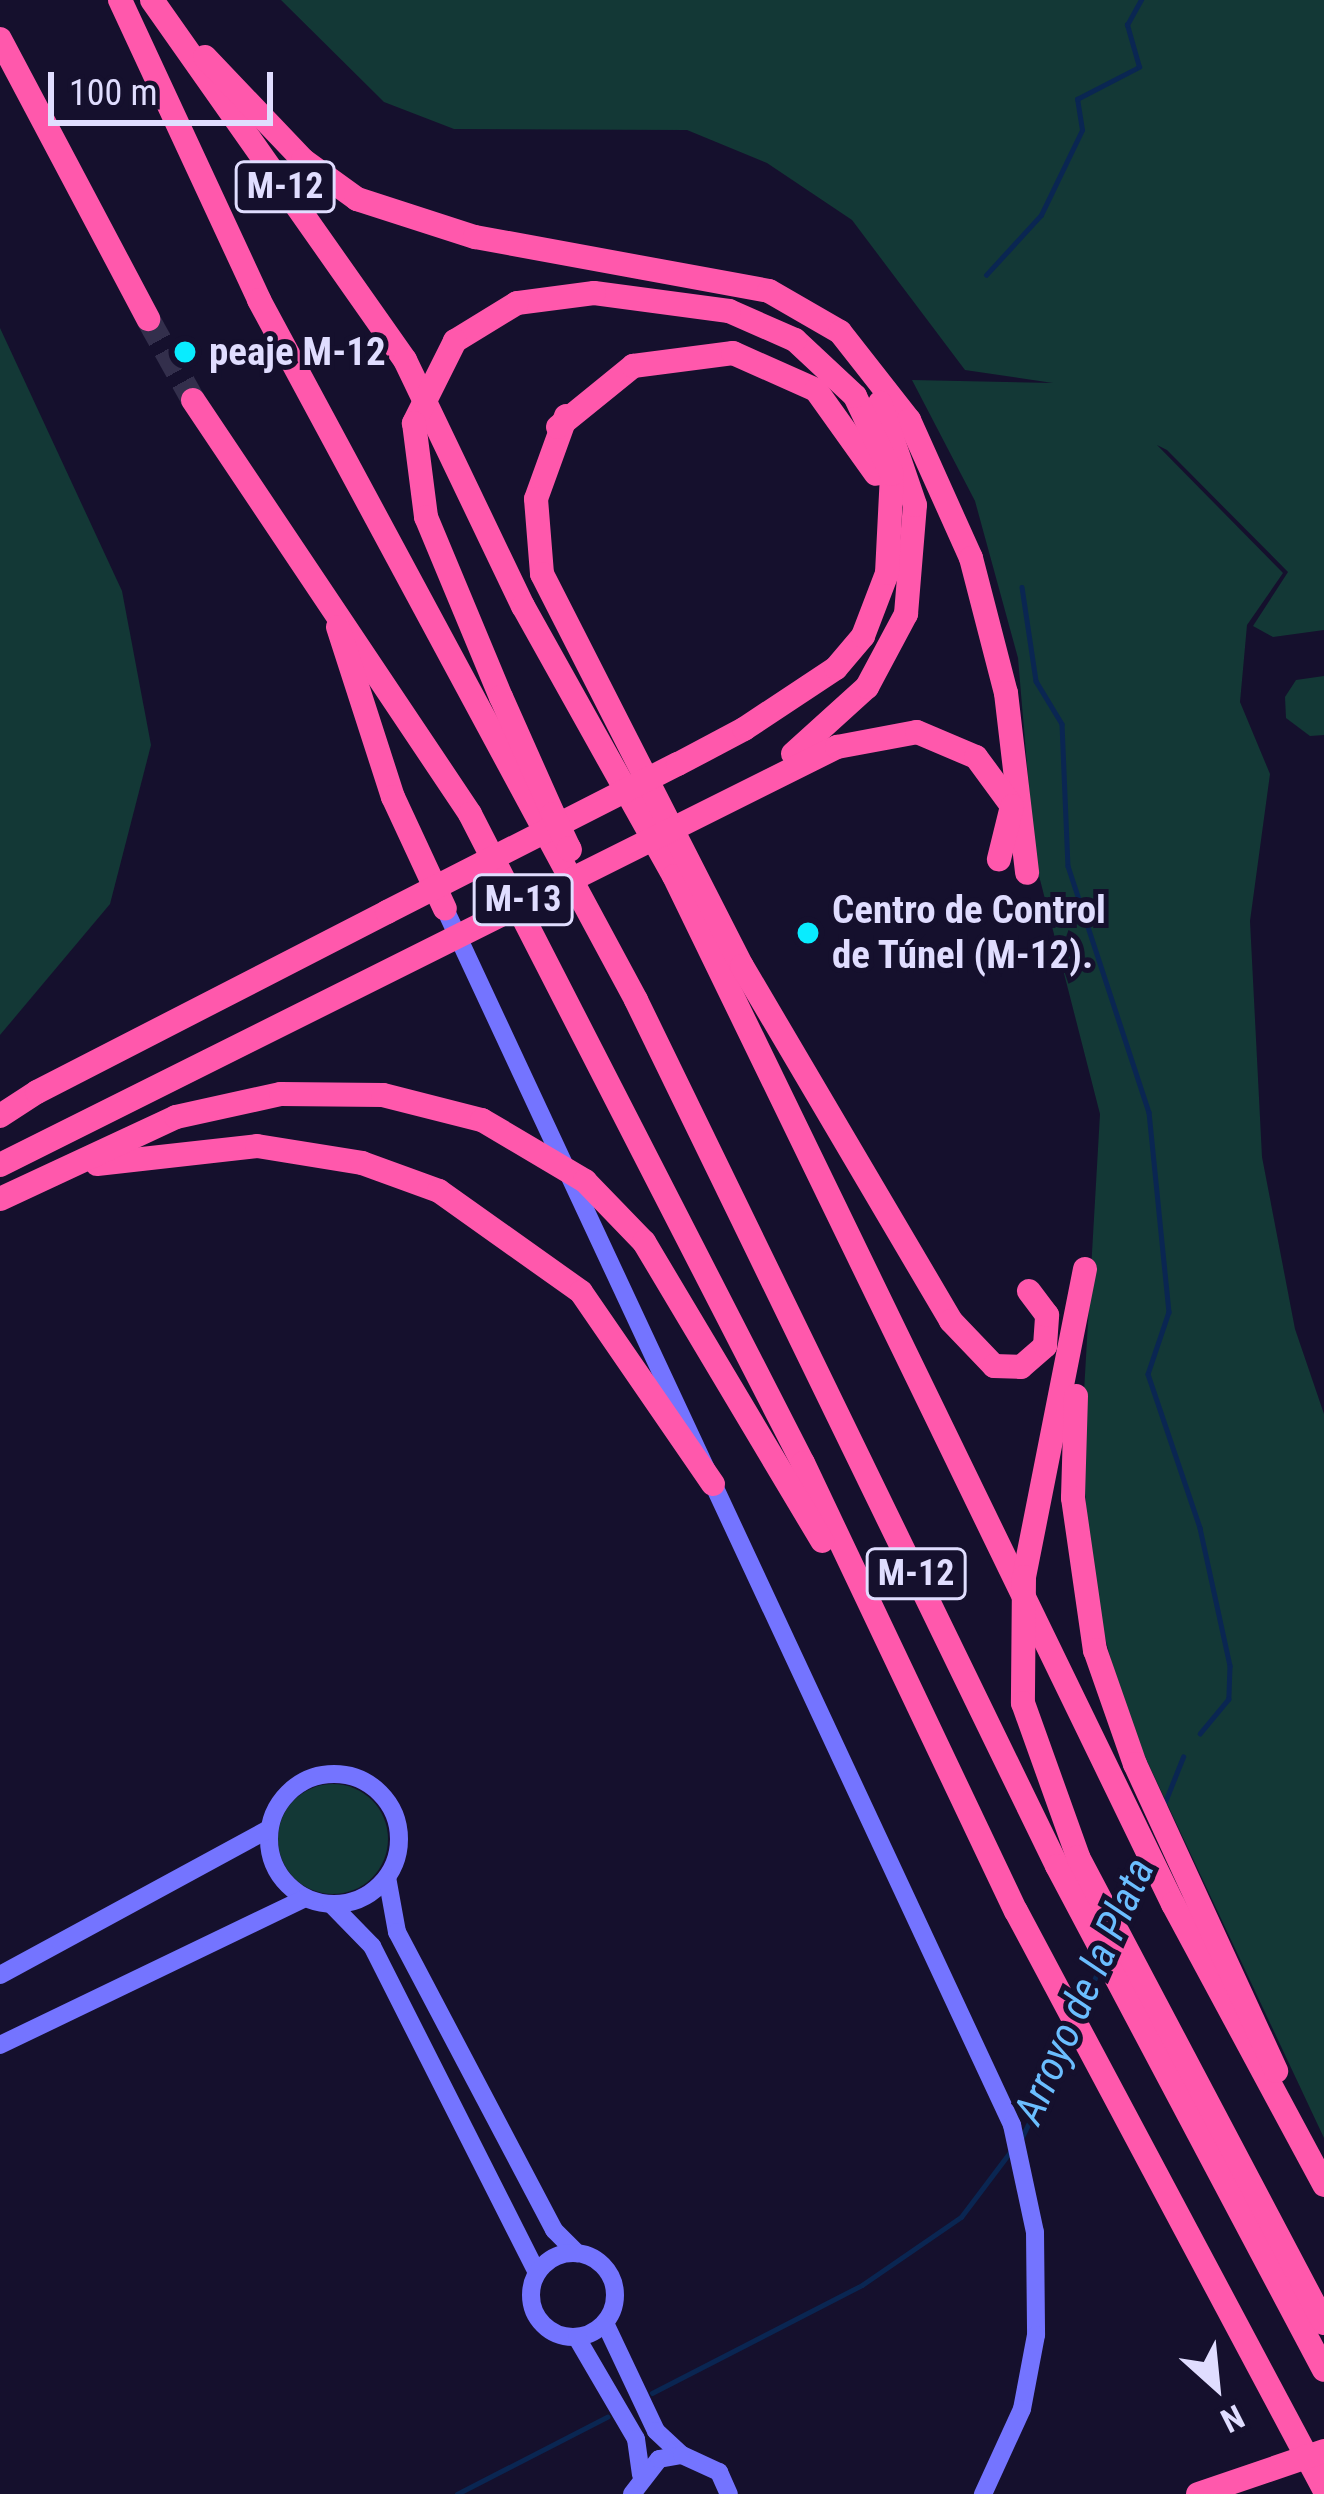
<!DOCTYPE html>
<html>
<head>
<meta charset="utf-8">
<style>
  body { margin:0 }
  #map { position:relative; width:1324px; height:2494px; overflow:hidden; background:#15102d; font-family:"Roboto Condensed",sans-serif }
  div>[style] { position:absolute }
  .green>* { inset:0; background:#133836 }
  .round { border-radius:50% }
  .stream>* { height:4.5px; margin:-2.25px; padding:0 2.25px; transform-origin:2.25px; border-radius:2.25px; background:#0a2652 }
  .highway-tunnel>* { height:24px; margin-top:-12px; transform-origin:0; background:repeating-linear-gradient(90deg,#332f4c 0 24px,transparent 0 36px) }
  .secondary>* { height:18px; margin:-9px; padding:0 9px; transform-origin:9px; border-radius:9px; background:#7474ff }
  .secondary>.ring { margin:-9px; padding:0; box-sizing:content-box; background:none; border:18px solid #7474ff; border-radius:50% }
  .highway>* { height:24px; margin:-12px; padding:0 12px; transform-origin:12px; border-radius:12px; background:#ff58ac }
  .dots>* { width:33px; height:33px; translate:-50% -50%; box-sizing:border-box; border:6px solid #15102d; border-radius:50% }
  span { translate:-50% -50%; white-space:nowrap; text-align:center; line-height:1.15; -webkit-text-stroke:10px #15102d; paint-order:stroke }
  .shield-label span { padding:3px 9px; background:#15102d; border:3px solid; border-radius:9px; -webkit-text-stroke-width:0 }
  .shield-label { font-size:36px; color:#e0ddff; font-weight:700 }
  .poi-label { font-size:39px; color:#e0ddff; font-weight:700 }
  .left { translate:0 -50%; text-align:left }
  .water-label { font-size:42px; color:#6bbeff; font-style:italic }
  .north { position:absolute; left:1156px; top:2326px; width:120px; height:120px; -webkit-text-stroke:9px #15102d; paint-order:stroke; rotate:153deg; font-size:33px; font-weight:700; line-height:48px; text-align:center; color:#e0ddff }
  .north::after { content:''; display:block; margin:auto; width:42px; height:54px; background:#e0ddff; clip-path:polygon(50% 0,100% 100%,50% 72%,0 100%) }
  .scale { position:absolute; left:48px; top:72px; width:225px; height:54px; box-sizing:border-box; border:6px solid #e0ddff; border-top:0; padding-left:15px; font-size:36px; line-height:42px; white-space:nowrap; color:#e0ddff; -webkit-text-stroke:9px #15102d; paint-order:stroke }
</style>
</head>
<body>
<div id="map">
  <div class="green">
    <div style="clip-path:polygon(281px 0,1324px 0,1324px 630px,1273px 637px,1253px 626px,1288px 572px,1167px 450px,1157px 445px,1283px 573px,1247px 625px,1240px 702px,1270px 774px,1250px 921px,1262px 1157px,1295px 1329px,1324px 1414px,1324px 2138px,1125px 1714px,1093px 1591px,1081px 1444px,1100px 1114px,1035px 860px,1018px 658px,975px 501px,912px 380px,1053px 383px,965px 370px,852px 220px,767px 163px,687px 130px,454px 129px,384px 102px)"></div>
    <div style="clip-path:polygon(0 328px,122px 591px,151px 745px,110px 904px,0 1035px)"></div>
    <div style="clip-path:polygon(1324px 676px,1324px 735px,1310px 736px,1286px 718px,1285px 697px,1296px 680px)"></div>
    <div class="round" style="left:278px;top:1784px;width:110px;height:110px"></div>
  </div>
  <div class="stream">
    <div style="left:986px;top:275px;width:81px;rotate:-47.5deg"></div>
    <div style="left:1041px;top:215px;width:94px;rotate:-64.2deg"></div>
    <div style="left:1082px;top:130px;width:31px;rotate:-99deg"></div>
    <div style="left:1077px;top:99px;width:70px;rotate:-27.3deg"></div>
    <div style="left:1139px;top:67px;width:44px;rotate:-105.9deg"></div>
    <div style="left:1127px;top:25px;width:29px;rotate:-61deg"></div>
    <div style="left:1022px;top:587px;width:95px;rotate:81.5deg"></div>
    <div style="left:1036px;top:681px;width:50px;rotate:58.8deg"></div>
    <div style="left:1062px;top:724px;width:142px;rotate:87.6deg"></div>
    <div style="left:1068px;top:866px;width:259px;rotate:71.8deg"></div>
    <div style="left:1149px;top:1112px;width:201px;rotate:84.3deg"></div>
    <div style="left:1169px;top:1312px;width:65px;rotate:108.7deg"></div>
    <div style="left:1148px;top:1374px;width:163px;rotate:71.3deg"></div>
    <div style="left:1200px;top:1528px;width:141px;rotate:77.7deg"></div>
    <div style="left:1230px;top:1666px;width:33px;rotate:92deg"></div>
    <div style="left:1229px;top:1699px;width:45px;rotate:129.6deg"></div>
    <div style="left:1163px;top:1807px;width:54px;rotate:-68.2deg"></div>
    <div style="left:1121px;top:1913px;width:55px;rotate:-68.6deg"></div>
    <div style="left:1081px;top:2013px;width:48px;rotate:-68.2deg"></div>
    <div style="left:1022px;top:2137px;width:114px;rotate:-63.9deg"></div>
    <div style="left:652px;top:2393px;width:236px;rotate:-27.2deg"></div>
    <div style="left:862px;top:2285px;width:120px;rotate:-34.5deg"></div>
    <div style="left:961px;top:2217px;width:83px;rotate:-52.9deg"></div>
    <div style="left:457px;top:2494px;width:169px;rotate:-27.2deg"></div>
  </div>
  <div class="highway-tunnel">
    <div style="left:148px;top:319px;width:93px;rotate:60.9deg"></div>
  </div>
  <div class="secondary">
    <div style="left:445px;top:909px;width:1342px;rotate:65deg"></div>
    <div style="left:1012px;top:2125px;width:109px;rotate:77.9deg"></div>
    <div style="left:1035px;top:2232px;width:103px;rotate:89.4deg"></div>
    <div style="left:1036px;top:2335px;width:75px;rotate:100.7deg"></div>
    <div style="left:1022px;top:2409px;width:94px;rotate:114.6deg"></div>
    <div class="ring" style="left:269px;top:1774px;width:112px;height:112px"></div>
    <div style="left:387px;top:1877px;width:56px;rotate:79.7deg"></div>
    <div style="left:397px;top:1932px;width:337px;rotate:62.2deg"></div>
    <div style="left:554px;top:2230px;width:33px;rotate:45deg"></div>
    <div style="left:331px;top:1904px;width:59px;rotate:45.7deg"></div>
    <div style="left:372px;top:1946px;width:366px;rotate:63.2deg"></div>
    <div style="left:0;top:1975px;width:306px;rotate:-28.5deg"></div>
    <div style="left:0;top:2045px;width:339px;rotate:-25.7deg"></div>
    <div class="ring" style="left:531px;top:2253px;width:66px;height:66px"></div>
    <div style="left:605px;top:2323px;width:119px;rotate:64.7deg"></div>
    <div style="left:656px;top:2431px;width:35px;rotate:43deg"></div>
    <div style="left:577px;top:2338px;width:117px;rotate:59.7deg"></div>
    <div style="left:636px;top:2439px;width:36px;rotate:82deg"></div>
    <div style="left:632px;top:2494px;width:44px;rotate:-52.4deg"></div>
    <div style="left:659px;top:2459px;width:23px;rotate:-10deg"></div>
    <div style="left:682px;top:2455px;width:41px;rotate:24.7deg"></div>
    <div style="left:719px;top:2472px;width:24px;rotate:66deg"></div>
  </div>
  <div class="highway">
    <div style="left:120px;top:0;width:331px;rotate:65.1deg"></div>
    <div style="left:259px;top:300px;width:795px;rotate:61.69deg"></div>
    <div style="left:636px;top:1000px;width:963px;rotate:64.07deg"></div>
    <div style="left:1057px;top:1866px;width:570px;rotate:62.09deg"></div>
    <div style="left:152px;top:0;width:440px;rotate:54.9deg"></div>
    <div style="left:405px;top:360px;width:273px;rotate:64.4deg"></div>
    <div style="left:523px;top:606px;width:309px;rotate:60.8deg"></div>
    <div style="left:674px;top:876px;width:1143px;rotate:64.11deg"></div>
    <div style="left:1173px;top:1904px;width:319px;rotate:61.7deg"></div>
    <div style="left:0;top:39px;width:317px;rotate:62.1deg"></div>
    <div style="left:205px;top:57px;width:142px;rotate:46.4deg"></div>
    <div style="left:303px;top:160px;width:67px;rotate:35.8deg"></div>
    <div style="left:357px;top:199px;width:124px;rotate:17.9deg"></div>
    <div style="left:475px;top:237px;width:299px;rotate:10.4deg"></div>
    <div style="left:769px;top:291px;width:82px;rotate:30deg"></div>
    <div style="left:840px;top:332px;width:112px;rotate:51.9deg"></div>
    <div style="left:909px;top:420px;width:151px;rotate:65.8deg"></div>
    <div style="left:971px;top:558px;width:139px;rotate:75.5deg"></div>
    <div style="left:1006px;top:693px;width:181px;rotate:83.3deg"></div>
    <div style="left:193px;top:400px;width:498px;rotate:56.2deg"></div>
    <div style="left:470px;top:814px;width:729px;rotate:62.84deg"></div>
    <div style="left:803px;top:1463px;width:496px;rotate:64.6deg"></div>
    <div style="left:1016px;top:1911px;width:655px;rotate:61.95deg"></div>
    <div style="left:566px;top:416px;width:88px;rotate:109.9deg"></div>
    <div style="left:536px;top:499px;width:75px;rotate:85.4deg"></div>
    <div style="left:542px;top:574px;width:440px;rotate:63deg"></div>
    <div style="left:742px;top:966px;width:412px;rotate:59.5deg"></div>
    <div style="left:951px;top:1321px;width:62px;rotate:46.3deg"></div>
    <div style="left:994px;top:1366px;width:27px;rotate:2deg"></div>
    <div style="left:1021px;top:1367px;width:32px;rotate:-41deg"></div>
    <div style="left:1045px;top:1346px;width:31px;rotate:-86deg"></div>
    <div style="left:1047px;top:1315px;width:30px;rotate:-127deg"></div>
    <div style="left:558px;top:427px;width:97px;rotate:-39.1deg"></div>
    <div style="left:633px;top:366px;width:101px;rotate:-7.4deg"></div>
    <div style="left:733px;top:353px;width:91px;rotate:24deg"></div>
    <div style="left:816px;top:390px;width:103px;rotate:54.5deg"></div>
    <div style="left:338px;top:627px;width:179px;rotate:72.1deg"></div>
    <div style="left:393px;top:797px;width:123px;rotate:65.1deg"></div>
    <div style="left:793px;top:754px;width:100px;rotate:-42.2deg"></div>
    <div style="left:867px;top:687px;width:83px;rotate:-61.9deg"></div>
    <div style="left:906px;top:614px;width:109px;rotate:-85.3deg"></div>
    <div style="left:915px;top:505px;width:108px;rotate:-108.9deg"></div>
    <div style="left:0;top:1116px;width:44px;rotate:-33deg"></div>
    <div style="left:37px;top:1092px;width:394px;rotate:-27.2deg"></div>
    <div style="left:387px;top:912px;width:326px;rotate:-27deg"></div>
    <div style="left:678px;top:764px;width:75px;rotate:-27.9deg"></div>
    <div style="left:744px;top:729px;width:110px;rotate:-33.5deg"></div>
    <div style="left:836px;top:668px;width:42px;rotate:-49.8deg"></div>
    <div style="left:863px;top:636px;width:67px;rotate:-69.1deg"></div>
    <div style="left:887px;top:573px;width:99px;rotate:-87.1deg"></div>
    <div style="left:892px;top:474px;width:86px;rotate:-115.4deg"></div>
    <div style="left:855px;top:396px;width:82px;rotate:-137deg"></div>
    <div style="left:795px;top:340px;width:72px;rotate:-156.3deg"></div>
    <div style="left:729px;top:311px;width:136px;rotate:-172.4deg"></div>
    <div style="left:594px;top:293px;width:78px;rotate:172.6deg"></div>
    <div style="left:517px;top:303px;width:73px;rotate:148.5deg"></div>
    <div style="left:455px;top:341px;width:92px;rotate:116.6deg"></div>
    <div style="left:414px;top:423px;width:95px;rotate:82.7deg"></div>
    <div style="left:426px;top:517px;width:195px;rotate:67.4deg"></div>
    <div style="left:501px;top:697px;width:128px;rotate:66deg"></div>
    <div style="left:553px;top:814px;width:38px;rotate:65deg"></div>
    <div style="left:569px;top:848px;width:2px;rotate:63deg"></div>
    <div style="left:97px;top:1164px;width:161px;rotate:-6.4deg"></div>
    <div style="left:257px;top:1146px;width:106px;rotate:9.2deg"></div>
    <div style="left:362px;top:1163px;width:82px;rotate:20deg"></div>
    <div style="left:439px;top:1191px;width:174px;rotate:35.4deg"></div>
    <div style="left:581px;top:1292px;width:233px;rotate:55.5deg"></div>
    <div style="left:0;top:1165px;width:936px;rotate:-26.54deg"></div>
    <div style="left:837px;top:747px;width:81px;rotate:-10.6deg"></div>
    <div style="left:917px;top:732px;width:64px;rotate:23deg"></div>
    <div style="left:976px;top:757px;width:61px;rotate:53.7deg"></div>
    <div style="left:1012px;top:806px;width:55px;rotate:103.8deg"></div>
    <div style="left:0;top:1199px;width:194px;rotate:-25deg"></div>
    <div style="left:176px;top:1117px;width:107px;rotate:-12.4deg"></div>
    <div style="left:281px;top:1094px;width:102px;rotate:0.6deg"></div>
    <div style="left:383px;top:1095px;width:102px;rotate:14.2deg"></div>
    <div style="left:482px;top:1120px;width:120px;rotate:30.6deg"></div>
    <div style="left:585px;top:1181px;width:85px;rotate:46deg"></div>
    <div style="left:644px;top:1242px;width:348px;rotate:59.2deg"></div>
    <div style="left:1085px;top:1269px;width:314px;rotate:101.2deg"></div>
    <div style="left:1024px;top:1577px;width:126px;rotate:90.5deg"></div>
    <div style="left:1023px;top:1703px;width:164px;rotate:70.3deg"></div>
    <div style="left:1078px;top:1857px;width:527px;rotate:62.17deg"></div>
    <div style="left:1076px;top:1396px;width:102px;rotate:91.7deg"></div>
    <div style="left:1073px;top:1498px;width:154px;rotate:81.8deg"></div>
    <div style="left:1095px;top:1650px;width:121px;rotate:70.7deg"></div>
    <div style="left:1135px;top:1764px;width:338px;rotate:65.3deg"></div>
    <div style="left:1198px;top:2494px;width:133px;rotate:-18.8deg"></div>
  </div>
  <div class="dots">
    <div style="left:185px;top:352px;background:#09ecff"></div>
    <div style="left:808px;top:933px;background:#09ecff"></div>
  </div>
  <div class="shield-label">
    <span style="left:285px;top:187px">M-12</span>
    <span style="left:523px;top:900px">M-13</span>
    <span style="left:916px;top:1574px">M-12</span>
  </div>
  <div class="poi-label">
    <span class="left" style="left:209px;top:352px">peaje M-12</span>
    <span class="left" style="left:832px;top:933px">Centro de Control<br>de Túnel (M-12).</span>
  </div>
  <div class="water-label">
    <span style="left:1084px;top:1991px;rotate:-66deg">Arroyo de la Plata</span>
  </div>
  <div class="north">N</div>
  <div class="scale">100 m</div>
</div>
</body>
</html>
